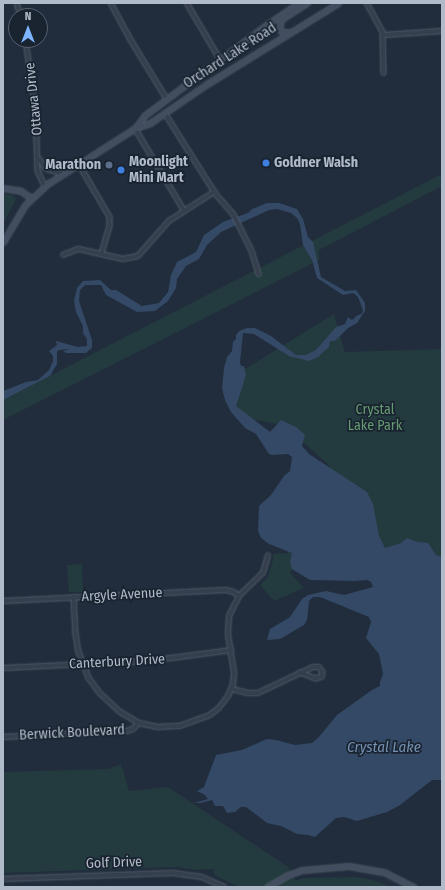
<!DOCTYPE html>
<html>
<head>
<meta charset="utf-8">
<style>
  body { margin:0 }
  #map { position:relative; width:445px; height:890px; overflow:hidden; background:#212d3d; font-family:"Fira Sans Condensed",sans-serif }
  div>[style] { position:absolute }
  .green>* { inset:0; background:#233b3e }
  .water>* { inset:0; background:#334965 }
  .roads { filter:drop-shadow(0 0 1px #505a67) drop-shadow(0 0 1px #505a67) }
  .street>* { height:3.5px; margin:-1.75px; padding:0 1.75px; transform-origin:1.75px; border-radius:1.75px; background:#353f4d }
  .secondary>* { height:5px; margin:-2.5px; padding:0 2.5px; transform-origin:2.5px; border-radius:2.5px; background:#424e60 }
  .dots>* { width:11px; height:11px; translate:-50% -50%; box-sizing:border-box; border:2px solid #1a2431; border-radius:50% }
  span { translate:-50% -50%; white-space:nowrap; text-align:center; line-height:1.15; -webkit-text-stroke:3.5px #1a2431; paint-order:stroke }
  .street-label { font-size:14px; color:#b0bac8 }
  .poi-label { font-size:14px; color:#b0bac8; font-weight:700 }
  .left { translate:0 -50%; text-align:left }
  .right { translate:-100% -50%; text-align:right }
  .park-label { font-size:14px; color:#659b70 }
  .water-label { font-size:15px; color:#7591b2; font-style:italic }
  .frame { position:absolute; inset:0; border:4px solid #b0bac8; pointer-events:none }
  .north { position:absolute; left:8px; top:8px; width:40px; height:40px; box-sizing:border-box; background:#1a2431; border:1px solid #56606d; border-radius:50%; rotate:0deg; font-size:11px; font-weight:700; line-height:16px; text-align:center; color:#b0bac8 }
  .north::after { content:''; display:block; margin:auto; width:14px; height:18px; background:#7eb4ff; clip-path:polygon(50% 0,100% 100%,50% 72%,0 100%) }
</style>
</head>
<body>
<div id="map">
  <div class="green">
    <div style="clip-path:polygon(442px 174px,442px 186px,319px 250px,319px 260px,3px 420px,3px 400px)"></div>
    <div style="clip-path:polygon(3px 194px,13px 195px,16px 199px,3px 224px)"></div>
    <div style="clip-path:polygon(334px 314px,345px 352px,442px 349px,442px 566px,304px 552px,290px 573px,304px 588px,274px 601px,260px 585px,268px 576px,273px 560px,273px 554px,288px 553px,288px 512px,331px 510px,330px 466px,284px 425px,241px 418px,224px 382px)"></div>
    <div style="clip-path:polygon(82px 564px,83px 592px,69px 592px,67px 565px)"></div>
    <div style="clip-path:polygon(121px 764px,129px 791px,168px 787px,288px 867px,296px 881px,303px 878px,357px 877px,372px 880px,392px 887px,239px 887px,214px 875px,214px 869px,196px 870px,177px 867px,3px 873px,3px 772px,109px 769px)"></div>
  </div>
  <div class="water">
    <div style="clip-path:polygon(267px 203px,279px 203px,297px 209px,303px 219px,308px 237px,313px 242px,321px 277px,345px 291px,356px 290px,365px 303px,365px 311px,357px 323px,348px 328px,335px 341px,330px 341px,329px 347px,318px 357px,309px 361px,289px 356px,254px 334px,243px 333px,240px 362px,241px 366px,244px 366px,246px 375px,236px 406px,270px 432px,281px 420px,296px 427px,305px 435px,302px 446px,309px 454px,367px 492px,373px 504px,379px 536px,385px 548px,401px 543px,407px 538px,418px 542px,428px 543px,436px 555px,442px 557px,442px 780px,432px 780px,400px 805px,387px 812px,357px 821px,344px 817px,336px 818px,315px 837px,308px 835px,297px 834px,281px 826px,267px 823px,246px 807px,241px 807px,235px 812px,227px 813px,223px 806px,215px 806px,212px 800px,201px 803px,194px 803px,208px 799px,205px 795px,197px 791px,204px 787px,216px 755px,242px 750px,267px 739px,276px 740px,295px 745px,312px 743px,318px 738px,337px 715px,372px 690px,380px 686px,380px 682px,383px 674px,379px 654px,366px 638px,371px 622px,369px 617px,320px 597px,313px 597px,309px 601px,307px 620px,304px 625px,280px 639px,267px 640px,270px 629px,290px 617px,302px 599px,308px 595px,326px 591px,344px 595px,373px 587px,371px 582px,367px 580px,355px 581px,310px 580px,292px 569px,290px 562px,292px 553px,269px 544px,261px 538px,258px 531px,259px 506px,271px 495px,284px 476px,290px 471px,292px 457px,288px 454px,272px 455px,269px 454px,256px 434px,245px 428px,231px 412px,225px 400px,222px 388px,224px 368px,227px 357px,232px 351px,233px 342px,236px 339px,236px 335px,239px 331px,247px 328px,255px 328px,271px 336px,296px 355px,306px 355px,316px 350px,336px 327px,345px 324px,348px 317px,352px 320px,358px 315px,362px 314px,363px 310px,358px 297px,353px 293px,343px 295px,317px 278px,312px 260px,303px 245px,300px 224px,297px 218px,291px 213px,277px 209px,269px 210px,221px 232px,207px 245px,199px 259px,186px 266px,177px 279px,176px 288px,168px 301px,155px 311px,137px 312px,106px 295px,101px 285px,85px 285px,80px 290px,79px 301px,92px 340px,92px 348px,86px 353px,66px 353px,63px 351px,70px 349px,59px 350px,57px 352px,57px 364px,50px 376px,3px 400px,3px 391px,26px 382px,38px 380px,49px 370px,53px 361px,53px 356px,49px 351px,57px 345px,56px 341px,78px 347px,87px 346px,87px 339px,83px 333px,83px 326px,76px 312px,74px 301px,77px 288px,83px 281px,100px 280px,111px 290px,116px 290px,142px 306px,159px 303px,168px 292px,171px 275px,177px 262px,196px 252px,204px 235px,223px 222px,248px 213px,252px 209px)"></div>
  </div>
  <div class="roads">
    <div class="street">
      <div style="left:17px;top:3px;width:14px;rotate:73deg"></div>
      <div style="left:111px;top:3px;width:42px;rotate:61.6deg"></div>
      <div style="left:131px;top:40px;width:69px;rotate:58.6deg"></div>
      <div style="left:187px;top:3px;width:65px;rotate:59.5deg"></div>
      <div style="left:367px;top:3px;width:33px;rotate:61deg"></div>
      <div style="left:383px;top:32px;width:41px;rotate:88.6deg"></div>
      <div style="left:384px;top:35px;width:58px;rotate:-3.9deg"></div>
      <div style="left:26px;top:40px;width:72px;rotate:82deg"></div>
      <div style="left:36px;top:111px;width:60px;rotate:88.1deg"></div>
      <div style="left:38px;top:171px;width:17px;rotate:65deg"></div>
      <div style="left:165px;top:113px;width:96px;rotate:57.8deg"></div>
      <div style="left:216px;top:194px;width:28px;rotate:49deg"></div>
      <div style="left:234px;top:215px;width:40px;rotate:63.4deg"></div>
      <div style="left:252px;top:251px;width:24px;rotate:73deg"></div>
      <div style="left:135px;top:128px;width:96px;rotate:59.1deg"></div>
      <div style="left:40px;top:159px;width:10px;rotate:61deg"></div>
      <div style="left:45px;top:168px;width:18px;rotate:19deg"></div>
      <div style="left:79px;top:164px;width:61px;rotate:59.7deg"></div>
      <div style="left:110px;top:217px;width:9px;rotate:90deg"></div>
      <div style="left:110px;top:226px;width:29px;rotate:106deg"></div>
      <div style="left:63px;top:255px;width:17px;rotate:-21deg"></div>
      <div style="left:79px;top:249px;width:45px;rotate:12.8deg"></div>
      <div style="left:123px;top:259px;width:15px;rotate:-11deg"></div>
      <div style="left:138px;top:256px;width:47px;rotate:-48.5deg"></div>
      <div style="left:169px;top:221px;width:54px;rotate:-32.8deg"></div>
      <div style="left:74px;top:597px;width:37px;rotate:87deg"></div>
      <div style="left:76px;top:634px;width:18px;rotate:81deg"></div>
      <div style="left:79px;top:652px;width:28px;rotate:69deg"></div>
      <div style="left:89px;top:678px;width:19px;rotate:54deg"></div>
      <div style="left:100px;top:693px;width:26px;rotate:43deg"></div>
      <div style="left:119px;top:711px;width:23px;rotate:31deg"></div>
      <div style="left:139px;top:723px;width:19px;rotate:12deg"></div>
      <div style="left:158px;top:727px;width:22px;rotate:-3deg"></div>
      <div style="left:180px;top:726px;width:32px;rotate:-20deg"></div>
      <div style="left:210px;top:715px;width:11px;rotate:-38deg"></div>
      <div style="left:219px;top:708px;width:15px;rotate:-53deg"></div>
      <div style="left:228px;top:696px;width:12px;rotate:-66deg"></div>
      <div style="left:233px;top:685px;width:12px;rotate:-85deg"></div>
      <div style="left:234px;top:673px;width:38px;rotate:-99deg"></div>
      <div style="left:228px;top:635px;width:19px;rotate:-87deg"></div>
      <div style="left:229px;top:616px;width:22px;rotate:-63deg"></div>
      <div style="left:239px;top:596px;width:33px;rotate:-44deg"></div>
      <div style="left:263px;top:573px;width:18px;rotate:-74deg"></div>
      <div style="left:3px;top:601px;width:223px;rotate:-2.8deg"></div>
      <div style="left:226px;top:590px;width:8px;rotate:14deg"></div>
      <div style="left:234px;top:592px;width:6px;rotate:39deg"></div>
      <div style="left:3px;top:668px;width:146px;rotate:-2.7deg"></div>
      <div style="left:149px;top:661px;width:83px;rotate:-7.6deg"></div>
      <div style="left:232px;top:689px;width:16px;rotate:14deg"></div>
      <div style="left:248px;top:693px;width:10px"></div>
      <div style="left:258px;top:693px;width:61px;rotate:-25.3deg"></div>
      <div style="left:313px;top:667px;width:6px"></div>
      <div style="left:319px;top:667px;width:6px;rotate:51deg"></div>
      <div style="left:323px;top:672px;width:5px;rotate:101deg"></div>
      <div style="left:322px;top:677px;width:6px;rotate:162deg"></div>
      <div style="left:316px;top:679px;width:17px;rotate:-159deg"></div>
      <div style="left:3px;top:737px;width:124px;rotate:-2.8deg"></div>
      <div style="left:127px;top:731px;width:6px;rotate:-18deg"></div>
      <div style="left:133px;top:729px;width:8px;rotate:-45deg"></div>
      <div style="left:3px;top:879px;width:170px;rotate:-2deg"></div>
      <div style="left:173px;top:873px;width:29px;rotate:8deg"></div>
      <div style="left:202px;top:877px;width:24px;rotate:24deg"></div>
    </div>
    <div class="secondary">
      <div style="left:290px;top:32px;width:7px;rotate:180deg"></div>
      <div style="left:283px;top:32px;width:4px;rotate:-146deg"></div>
      <div style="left:280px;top:30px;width:7px;rotate:-90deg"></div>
      <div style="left:280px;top:23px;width:4px;rotate:-63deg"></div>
      <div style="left:282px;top:19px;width:30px;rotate:-33deg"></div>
      <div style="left:136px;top:127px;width:15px;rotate:-53deg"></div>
      <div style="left:145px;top:115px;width:151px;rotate:-36.6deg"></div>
      <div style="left:266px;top:25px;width:40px;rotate:-34deg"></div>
      <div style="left:3px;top:188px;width:18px;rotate:9deg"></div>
      <div style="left:21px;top:191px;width:12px;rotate:35deg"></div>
      <div style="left:3px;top:242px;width:43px;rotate:-59.3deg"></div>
      <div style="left:25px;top:205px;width:33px;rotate:-43deg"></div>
      <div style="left:49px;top:183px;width:102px;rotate:-32.6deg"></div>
      <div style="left:135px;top:128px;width:16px;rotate:-18deg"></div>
      <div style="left:150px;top:123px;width:69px;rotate:-34.4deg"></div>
      <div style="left:207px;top:84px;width:154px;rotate:-31.7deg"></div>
      <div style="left:267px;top:887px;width:24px;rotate:-30deg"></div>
      <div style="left:288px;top:875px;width:15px;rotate:-20deg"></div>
      <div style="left:302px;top:870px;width:47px;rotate:-4.9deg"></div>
      <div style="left:349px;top:866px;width:36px;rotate:10deg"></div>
      <div style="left:384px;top:872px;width:34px;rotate:27deg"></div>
    </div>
  </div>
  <div class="dots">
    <div style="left:266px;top:163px;background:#3f7fe0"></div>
    <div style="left:109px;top:165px;background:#5c6f8a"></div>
    <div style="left:121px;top:170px;background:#3f7fe0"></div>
  </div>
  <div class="street-label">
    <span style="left:230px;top:56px;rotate:-33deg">Orchard Lake Road</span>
    <span style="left:34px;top:99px;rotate:-96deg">Ottawa Drive</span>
    <span style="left:122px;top:595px;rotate:-3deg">Argyle Avenue</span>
    <span style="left:117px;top:662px;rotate:-3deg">Canterbury Drive</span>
    <span style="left:72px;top:733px;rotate:-3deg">Berwick Boulevard</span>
    <span style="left:114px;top:863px;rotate:-2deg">Golf Drive</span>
  </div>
  <div class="poi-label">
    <span class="left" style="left:129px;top:170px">Moonlight<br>Mini Mart</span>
    <span class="left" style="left:274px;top:163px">Goldner Walsh</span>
    <span class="right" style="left:101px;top:165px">Marathon</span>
  </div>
  <div class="park-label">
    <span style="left:375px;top:418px">Crystal<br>Lake Park</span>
  </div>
  <div class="water-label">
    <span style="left:384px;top:748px">Crystal Lake</span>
  </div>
  <div class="frame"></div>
  <div class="north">N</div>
</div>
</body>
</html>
